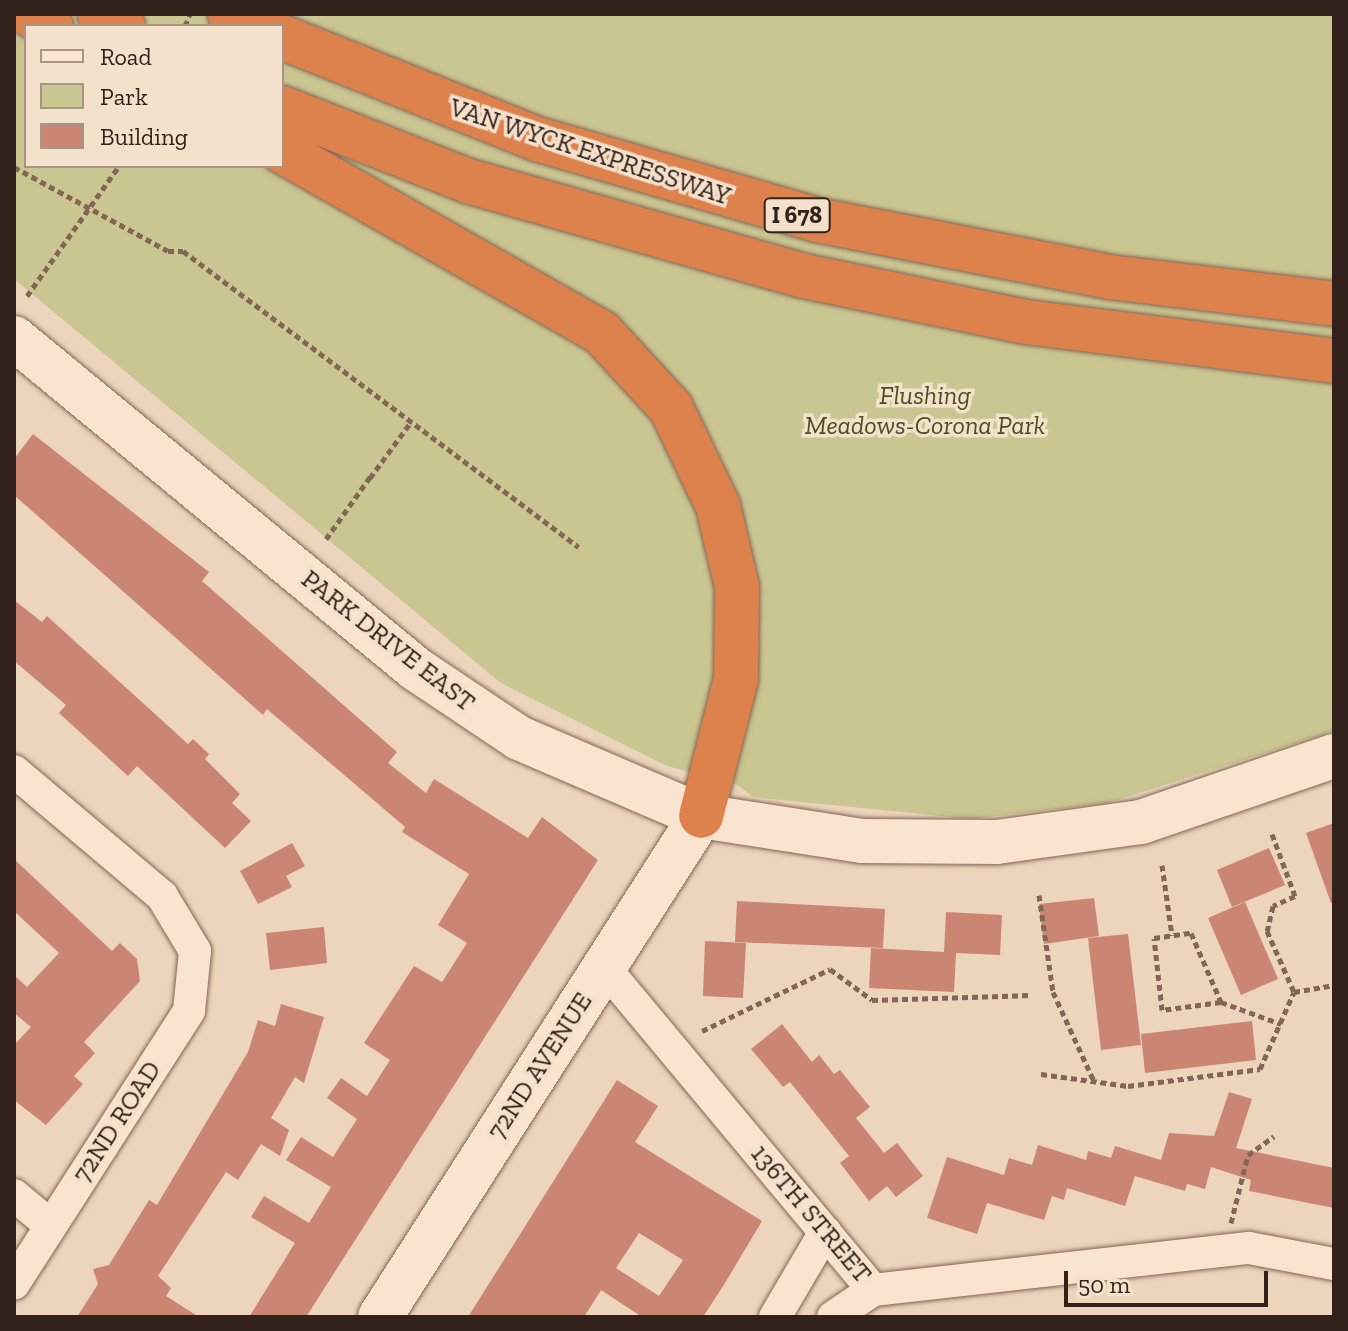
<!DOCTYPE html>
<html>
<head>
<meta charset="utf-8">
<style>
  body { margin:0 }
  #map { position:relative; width:1348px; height:1331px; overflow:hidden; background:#ecd5bc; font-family:"Zilla Slab",serif }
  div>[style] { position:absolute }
  .green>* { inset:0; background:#cac691 }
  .building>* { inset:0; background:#ca8672 }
  .path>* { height:5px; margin-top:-2.5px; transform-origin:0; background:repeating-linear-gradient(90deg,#846656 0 6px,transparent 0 10px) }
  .roads { filter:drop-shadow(0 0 2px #846656) drop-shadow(0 0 2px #846656) }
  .street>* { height:32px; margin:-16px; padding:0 16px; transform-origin:16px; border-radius:16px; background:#f8e4cf }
  .secondary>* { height:44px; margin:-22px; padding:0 22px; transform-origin:22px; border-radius:22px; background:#f8e4cf }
  .highway>* { height:44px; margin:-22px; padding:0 22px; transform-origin:22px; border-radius:22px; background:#dd824c }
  span { translate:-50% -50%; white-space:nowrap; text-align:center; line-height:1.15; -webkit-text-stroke:7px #f4e1cc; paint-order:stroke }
  .shield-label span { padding:2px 6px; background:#f4e1cc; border:2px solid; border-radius:6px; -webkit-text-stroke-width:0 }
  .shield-label { font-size:24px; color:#33221b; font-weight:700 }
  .street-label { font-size:26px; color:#33221b }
  .park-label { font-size:26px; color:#4c4f22; font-style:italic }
  .frame { position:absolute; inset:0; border:16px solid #33221b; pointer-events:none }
  .legend { position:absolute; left:24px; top:24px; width:260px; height:144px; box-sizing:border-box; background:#f4e1cc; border:2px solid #a79585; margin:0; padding:10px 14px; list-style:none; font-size:24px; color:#33221b }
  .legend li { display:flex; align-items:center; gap:16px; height:40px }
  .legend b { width:40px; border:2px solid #a79585 }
  .scale { position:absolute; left:1064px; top:1271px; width:204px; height:36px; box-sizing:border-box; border:4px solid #33221b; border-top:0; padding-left:10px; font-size:24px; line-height:28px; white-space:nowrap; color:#33221b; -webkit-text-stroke:6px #f4e1cc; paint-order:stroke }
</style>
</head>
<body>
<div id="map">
  <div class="green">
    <div style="clip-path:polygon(evenodd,14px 14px,1334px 14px,1334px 731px,1108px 803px,971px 819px,753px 797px,736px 784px,667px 766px,501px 683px,14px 279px,14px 14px,26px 26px,282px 26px,282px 166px,26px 166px,26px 26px)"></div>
  </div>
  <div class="building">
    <div style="clip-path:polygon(33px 434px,209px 572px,202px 581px,397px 752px,388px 763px,426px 793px,434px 779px,528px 838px,542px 817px,598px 860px,306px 1317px,249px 1317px,295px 1243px,251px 1217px,264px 1196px,309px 1223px,331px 1187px,286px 1160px,301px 1137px,333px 1157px,357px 1119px,327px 1098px,341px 1078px,367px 1096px,390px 1060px,364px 1043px,414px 966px,442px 982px,467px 943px,438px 925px,469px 874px,402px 832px,405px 827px,267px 709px,263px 715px,14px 495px,14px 459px)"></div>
    <div style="clip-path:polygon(14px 600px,42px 622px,47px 616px,188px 744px,193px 739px,209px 754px,205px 759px,240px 794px,232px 803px,251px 821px,225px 848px,137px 766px,128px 776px,59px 713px,66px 705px,14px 661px)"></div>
    <div style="clip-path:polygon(1334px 823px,1334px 903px,1331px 903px,1306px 833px)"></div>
    <div style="clip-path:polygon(292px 843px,305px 866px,286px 876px,292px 887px,258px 904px,240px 871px)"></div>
    <div style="clip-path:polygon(1269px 848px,1285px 885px,1232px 907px,1217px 870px)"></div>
    <div style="clip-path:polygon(14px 859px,112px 951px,120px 943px,137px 959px,140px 981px,84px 1042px,95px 1053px,74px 1076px,83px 1084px,46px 1125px,14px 1100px,14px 1045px,31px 1027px,14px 1013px,14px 975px,27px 987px,59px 953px,14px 911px)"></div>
    <div style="clip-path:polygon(1094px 898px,1099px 936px,1044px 944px,1039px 904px)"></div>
    <div style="clip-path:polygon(737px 901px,885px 909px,883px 948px,735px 942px)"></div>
    <div style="clip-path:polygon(1245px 902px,1278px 979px,1241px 995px,1208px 918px)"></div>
    <div style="clip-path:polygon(946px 912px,1002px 915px,1000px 955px,956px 953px,954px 992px,869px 988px,871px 948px,944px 952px)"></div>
    <div style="clip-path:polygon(324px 927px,327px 963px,270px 970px,266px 933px)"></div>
    <div style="clip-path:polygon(1128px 934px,1141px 1045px,1101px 1050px,1088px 938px)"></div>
    <div style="clip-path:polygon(705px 941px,746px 943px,743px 998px,703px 996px)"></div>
    <div style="clip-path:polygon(281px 1004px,324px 1017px,304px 1083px,295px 1077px,271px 1118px,289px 1130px,280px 1156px,261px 1144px,238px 1180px,226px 1172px,158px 1276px,171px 1288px,166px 1296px,199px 1317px,77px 1317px,98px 1284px,93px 1269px,109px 1265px,149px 1200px,157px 1205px,248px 1052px,258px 1020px,275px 1026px)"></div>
    <div style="clip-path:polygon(1252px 1021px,1256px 1060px,1145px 1073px,1141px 1034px)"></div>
    <div style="clip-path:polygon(782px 1024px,812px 1062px,819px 1055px,834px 1074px,840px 1070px,870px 1107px,856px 1118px,884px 1153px,897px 1143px,923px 1176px,896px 1197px,887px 1186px,869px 1201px,840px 1163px,849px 1156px,790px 1082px,783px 1087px,751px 1049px)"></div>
    <div style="clip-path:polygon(evenodd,617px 1080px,658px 1106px,635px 1142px,762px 1221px,725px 1283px,703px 1317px,642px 1317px,601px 1290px,584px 1317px,468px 1317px,617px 1080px,639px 1233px,683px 1260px,659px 1296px,616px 1268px,639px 1233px)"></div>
    <div style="clip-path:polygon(1229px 1092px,1252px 1099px,1236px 1148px,1334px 1168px,1334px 1208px,1249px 1191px,1251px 1180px,1211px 1167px,1205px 1189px,1187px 1184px,1185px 1191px,1135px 1176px,1125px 1206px,1067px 1188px,1064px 1200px,1052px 1196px,1044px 1220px,987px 1203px,977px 1234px,927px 1218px,947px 1157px,1004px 1175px,1009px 1158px,1032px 1165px,1038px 1145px,1086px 1160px,1088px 1151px,1111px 1158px,1115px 1146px,1161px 1160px,1169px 1133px,1214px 1136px)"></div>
  </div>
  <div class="path">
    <div style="left:185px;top:26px;width:13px;rotate:-67deg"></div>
    <div style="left:14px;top:167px;width:175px;rotate:28.6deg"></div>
    <div style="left:168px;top:251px;width:15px"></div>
    <div style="left:183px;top:251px;width:494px;rotate:36.8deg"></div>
    <div style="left:27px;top:296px;width:159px;rotate:-54.7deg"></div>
    <div style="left:370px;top:478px;width:69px;rotate:-53.8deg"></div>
    <div style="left:326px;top:539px;width:76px;rotate:-54.6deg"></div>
    <div style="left:1272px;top:834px;width:66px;rotate:69.6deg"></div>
    <div style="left:1295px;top:896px;width:24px;rotate:156deg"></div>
    <div style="left:1273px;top:906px;width:26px;rotate:103deg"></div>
    <div style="left:1267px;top:931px;width:67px;rotate:66.1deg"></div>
    <div style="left:1162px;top:865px;width:71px;rotate:81.9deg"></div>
    <div style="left:1039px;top:895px;width:98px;rotate:81.8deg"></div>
    <div style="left:1053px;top:992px;width:98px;rotate:65.3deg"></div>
    <div style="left:1221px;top:1002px;width:60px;rotate:172.3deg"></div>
    <div style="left:1162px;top:1010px;width:72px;rotate:-96.3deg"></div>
    <div style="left:1154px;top:938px;width:37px;rotate:-8deg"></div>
    <div style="left:1191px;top:933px;width:75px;rotate:66.5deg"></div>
    <div style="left:1221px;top:1002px;width:64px;rotate:20.1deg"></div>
    <div style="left:702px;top:1031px;width:142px;rotate:-25.8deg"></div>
    <div style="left:830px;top:969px;width:52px;rotate:36.4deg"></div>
    <div style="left:872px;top:1000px;width:158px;rotate:-1.8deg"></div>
    <div style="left:1041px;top:1074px;width:88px;rotate:7.9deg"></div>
    <div style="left:1128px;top:1086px;width:133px;rotate:-7.3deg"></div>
    <div style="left:1260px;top:1069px;width:84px;rotate:-66.2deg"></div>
    <div style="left:1294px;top:992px;width:41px;rotate:-9.9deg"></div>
    <div style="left:1231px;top:1223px;width:70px;rotate:-76deg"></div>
    <div style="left:1248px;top:1155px;width:32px;rotate:-36deg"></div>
  </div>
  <div class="roads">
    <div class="street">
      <div style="left:14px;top:771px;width:194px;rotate:40.2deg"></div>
      <div style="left:162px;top:896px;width:64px;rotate:59deg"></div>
      <div style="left:195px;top:951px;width:60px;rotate:95.7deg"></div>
      <div style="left:189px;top:1011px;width:324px;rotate:122.7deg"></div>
      <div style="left:604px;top:967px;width:420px;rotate:50.2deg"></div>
      <div style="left:873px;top:1290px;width:378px;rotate:-6.4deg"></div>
      <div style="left:1249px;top:1248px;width:86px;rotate:10.7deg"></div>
      <div style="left:14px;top:1195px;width:48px;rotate:40deg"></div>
      <div style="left:775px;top:1317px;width:99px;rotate:-59.5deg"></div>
      <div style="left:833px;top:1317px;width:48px;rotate:-34deg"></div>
    </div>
    <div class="secondary">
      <div style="left:14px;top:338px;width:521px;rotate:39.47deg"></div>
      <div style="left:416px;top:669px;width:124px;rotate:33.8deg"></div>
      <div style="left:519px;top:738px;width:198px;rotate:23.2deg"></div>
      <div style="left:701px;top:816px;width:163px;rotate:8.8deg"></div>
      <div style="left:862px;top:841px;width:135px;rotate:0.4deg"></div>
      <div style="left:997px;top:842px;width:145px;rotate:-7.9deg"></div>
      <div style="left:1141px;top:822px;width:204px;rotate:-18.9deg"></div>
      <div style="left:380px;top:1317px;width:595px;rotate:-57.35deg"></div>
    </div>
    <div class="highway">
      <div style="left:29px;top:14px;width:25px;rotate:29deg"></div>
      <div style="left:100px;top:14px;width:26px;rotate:28deg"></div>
      <div style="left:230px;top:14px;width:29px;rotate:25deg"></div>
      <div style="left:282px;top:37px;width:275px;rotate:21.8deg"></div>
      <div style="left:537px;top:139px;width:291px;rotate:16.1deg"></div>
      <div style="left:817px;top:220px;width:298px;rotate:11deg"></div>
      <div style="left:1109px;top:277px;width:227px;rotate:6.8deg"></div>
      <div style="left:282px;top:108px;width:200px;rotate:21.4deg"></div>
      <div style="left:468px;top:181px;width:349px;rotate:15.8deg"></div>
      <div style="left:804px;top:276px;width:228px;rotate:11.7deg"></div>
      <div style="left:1027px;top:322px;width:309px;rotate:7.2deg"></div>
      <div style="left:282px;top:151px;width:368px;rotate:29.6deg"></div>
      <div style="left:602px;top:333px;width:102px;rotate:47.4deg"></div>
      <div style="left:671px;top:408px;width:109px;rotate:64.4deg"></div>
      <div style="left:718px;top:506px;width:83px;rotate:76.8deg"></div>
      <div style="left:737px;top:587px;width:92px;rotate:90.6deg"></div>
      <div style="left:736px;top:679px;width:141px;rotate:104.3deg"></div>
    </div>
  </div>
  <div class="shield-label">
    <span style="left:797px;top:215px">I 678</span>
  </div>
  <div class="street-label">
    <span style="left:590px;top:152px;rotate:18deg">VAN WYCK EXPRESSWAY</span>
    <span style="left:388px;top:641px;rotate:38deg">PARK DRIVE EAST</span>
    <span style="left:540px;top:1066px;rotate:-57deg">72ND AVENUE</span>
    <span style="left:117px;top:1122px;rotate:-57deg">72ND ROAD</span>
    <span style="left:811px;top:1214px;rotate:50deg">136TH STREET</span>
  </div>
  <div class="park-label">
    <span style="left:925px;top:411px">Flushing<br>Meadows-Corona Park</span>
  </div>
  <div class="frame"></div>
  <ul class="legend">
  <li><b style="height:10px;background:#f8e4cf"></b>Road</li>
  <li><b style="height:22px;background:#cac691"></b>Park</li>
  <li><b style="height:22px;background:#ca8672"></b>Building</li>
  </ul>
  <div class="scale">50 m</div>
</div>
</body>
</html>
